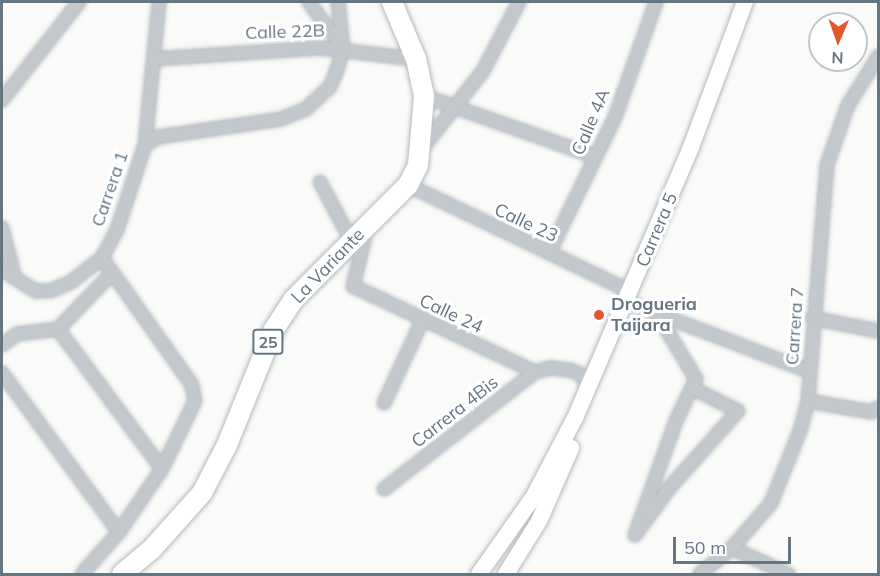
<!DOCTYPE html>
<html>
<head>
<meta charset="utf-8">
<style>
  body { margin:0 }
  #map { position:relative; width:880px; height:576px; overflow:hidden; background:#fafaf8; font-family:Mulish,sans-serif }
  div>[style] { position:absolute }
  .roads { filter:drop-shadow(0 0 2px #b3babf) drop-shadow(0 0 2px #b3babf) }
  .street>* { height:12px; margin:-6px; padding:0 6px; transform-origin:6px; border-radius:6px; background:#c3c8cc }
  .secondary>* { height:16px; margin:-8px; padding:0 8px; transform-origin:8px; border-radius:8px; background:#fff }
  .primary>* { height:20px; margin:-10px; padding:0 10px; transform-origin:10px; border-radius:10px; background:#fff }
  .dots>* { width:16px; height:16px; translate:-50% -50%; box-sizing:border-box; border:3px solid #fff; border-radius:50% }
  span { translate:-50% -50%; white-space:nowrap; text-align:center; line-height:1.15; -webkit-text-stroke:6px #fff; paint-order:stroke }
  .shield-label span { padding:2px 4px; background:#fff; border:2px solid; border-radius:4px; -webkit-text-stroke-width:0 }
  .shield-label { font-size:16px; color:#657683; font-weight:700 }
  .street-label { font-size:18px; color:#657683 }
  .poi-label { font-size:18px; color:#657683; font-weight:700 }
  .left { translate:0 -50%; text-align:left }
  .frame { position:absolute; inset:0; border:3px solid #657683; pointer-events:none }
  .north { position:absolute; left:808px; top:12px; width:60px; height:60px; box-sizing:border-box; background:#fff; border:2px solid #c1c8cd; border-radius:50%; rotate:182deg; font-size:16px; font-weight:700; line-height:24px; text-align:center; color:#657683 }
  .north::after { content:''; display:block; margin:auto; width:21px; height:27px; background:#e4572e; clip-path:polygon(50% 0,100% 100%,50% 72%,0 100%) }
  .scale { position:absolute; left:673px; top:537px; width:118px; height:27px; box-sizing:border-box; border:3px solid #657683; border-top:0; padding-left:8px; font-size:18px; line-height:21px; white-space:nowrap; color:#657683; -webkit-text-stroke:4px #fff; paint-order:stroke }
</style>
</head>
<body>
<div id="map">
  <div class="roads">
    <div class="street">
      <div style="left:309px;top:2px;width:58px;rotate:54.1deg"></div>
      <div style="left:154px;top:59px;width:166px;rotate:-3.8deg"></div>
      <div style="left:320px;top:48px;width:97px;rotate:6.5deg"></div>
      <div style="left:424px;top:96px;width:182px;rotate:19.5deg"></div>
      <div style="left:2px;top:100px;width:125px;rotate:-51.8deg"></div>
      <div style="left:145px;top:145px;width:144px;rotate:-84.4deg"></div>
      <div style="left:421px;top:150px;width:100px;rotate:-51.9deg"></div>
      <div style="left:483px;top:71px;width:78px;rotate:-62.4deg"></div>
      <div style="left:320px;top:182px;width:66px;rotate:61.9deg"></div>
      <div style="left:408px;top:185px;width:247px;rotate:25.6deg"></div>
      <div style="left:2px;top:228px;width:49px;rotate:75.7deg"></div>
      <div style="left:367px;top:228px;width:60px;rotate:103.6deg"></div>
      <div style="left:353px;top:286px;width:201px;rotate:25.3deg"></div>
      <div style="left:549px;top:253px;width:151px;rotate:-64.1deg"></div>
      <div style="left:615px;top:117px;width:122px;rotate:-70.4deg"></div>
      <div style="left:2px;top:270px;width:40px;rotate:32deg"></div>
      <div style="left:36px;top:291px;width:14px"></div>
      <div style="left:50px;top:291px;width:23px;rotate:-23deg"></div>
      <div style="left:71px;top:282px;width:39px;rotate:-38deg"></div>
      <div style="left:102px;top:258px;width:32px;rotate:-62deg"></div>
      <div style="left:117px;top:230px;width:89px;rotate:-71.8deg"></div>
      <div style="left:145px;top:145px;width:15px;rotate:-32deg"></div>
      <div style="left:158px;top:137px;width:124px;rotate:-8.3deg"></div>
      <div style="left:281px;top:119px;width:27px;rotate:-22deg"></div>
      <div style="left:306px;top:109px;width:33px;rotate:-43deg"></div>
      <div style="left:330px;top:87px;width:18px;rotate:-68deg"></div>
      <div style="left:337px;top:70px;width:22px;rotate:-74deg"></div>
      <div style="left:343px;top:49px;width:47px;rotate:-96.1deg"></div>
      <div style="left:635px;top:305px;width:187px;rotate:20.9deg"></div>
      <div style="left:657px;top:314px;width:76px;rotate:59deg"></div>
      <div style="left:696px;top:379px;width:47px;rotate:115.5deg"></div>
      <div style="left:676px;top:421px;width:121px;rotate:109.8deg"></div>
      <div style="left:635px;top:535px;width:61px;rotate:-53.7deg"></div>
      <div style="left:671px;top:486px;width:101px;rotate:-48.2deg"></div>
      <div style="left:738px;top:411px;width:51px;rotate:-153.4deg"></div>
      <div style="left:812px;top:318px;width:67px;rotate:11.1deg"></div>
      <div style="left:58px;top:329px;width:174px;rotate:53.4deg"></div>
      <div style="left:2px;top:345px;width:19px;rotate:-36deg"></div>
      <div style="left:17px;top:334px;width:41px;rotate:-7deg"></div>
      <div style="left:58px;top:329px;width:76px;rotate:-46.1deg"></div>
      <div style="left:2px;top:373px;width:197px;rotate:53.7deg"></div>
      <div style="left:808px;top:401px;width:64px;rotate:9.9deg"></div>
      <div style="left:871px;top:412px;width:8px;rotate:-30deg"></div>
      <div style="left:384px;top:403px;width:90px;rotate:-65.1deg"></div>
      <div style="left:384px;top:489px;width:191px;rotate:-37.8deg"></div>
      <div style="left:535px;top:372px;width:16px;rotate:-15deg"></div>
      <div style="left:550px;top:368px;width:20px;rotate:6deg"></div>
      <div style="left:570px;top:370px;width:13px;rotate:23deg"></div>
      <div style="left:582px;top:375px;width:15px;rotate:67deg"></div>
      <div style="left:732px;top:548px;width:62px;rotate:24.9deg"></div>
      <div style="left:82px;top:574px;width:56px;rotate:-48.6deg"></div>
      <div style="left:119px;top:532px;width:76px;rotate:-55.7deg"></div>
      <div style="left:162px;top:469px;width:76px;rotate:-64.1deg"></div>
      <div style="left:195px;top:401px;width:16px;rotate:-101deg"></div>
      <div style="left:192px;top:385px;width:156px;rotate:-125.3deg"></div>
      <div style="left:700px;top:574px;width:41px;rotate:-39.1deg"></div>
      <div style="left:732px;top:548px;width:60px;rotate:-49.1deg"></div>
      <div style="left:771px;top:503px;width:78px;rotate:-68.1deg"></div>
      <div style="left:800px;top:431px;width:31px;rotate:-75deg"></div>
      <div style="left:808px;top:401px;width:237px;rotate:-85.4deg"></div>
      <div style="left:827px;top:165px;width:64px;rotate:-70.7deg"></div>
      <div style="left:848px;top:105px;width:57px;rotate:-58deg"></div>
    </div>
    <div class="secondary">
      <div style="left:479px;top:574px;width:95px;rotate:-54.8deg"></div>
      <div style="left:534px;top:496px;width:88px;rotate:-62.3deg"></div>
      <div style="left:575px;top:418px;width:295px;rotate:-66.8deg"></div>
      <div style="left:691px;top:147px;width:155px;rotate:-69.6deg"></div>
      <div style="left:506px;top:574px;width:62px;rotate:-58.1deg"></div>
      <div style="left:539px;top:521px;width:80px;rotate:-66.3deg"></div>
    </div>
    <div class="primary">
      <div style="left:122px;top:574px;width:38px;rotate:-40deg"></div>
      <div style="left:151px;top:550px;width:76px;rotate:-48.2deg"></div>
      <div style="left:202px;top:493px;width:54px;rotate:-62.5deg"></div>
      <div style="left:227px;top:445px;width:123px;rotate:-68deg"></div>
      <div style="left:273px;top:331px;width:38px;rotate:-57deg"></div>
      <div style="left:294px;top:299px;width:161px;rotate:-45deg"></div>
      <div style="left:408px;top:185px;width:22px;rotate:-63deg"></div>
      <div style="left:418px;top:165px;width:69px;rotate:-85deg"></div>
      <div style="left:424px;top:96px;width:38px;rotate:-102deg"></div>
      <div style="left:416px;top:59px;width:62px;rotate:-112.8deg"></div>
    </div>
  </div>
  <div class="dots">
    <div style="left:599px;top:315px;background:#e4572e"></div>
  </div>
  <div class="shield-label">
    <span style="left:268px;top:342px">25</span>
  </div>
  <div class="street-label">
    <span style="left:285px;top:32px;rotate:-2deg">Calle 22B</span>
    <span style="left:591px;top:122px;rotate:-67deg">Calle 4A</span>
    <span style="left:110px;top:189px;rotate:-71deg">Carrera 1</span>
    <span style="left:526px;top:223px;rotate:25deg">Calle 23</span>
    <span style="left:657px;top:230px;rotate:-67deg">Carrera 5</span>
    <span style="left:328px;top:266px;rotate:-46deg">La Variante</span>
    <span style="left:451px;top:314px;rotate:25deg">Calle 24</span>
    <span style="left:795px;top:326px;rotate:-86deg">Carrera 7</span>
    <span style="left:455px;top:412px;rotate:-38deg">Carrera 4Bis</span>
  </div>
  <div class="poi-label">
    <span class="left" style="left:611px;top:315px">Drogueria<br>Taijara</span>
  </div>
  <div class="frame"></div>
  <div class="north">N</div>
  <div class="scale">50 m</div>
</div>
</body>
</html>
